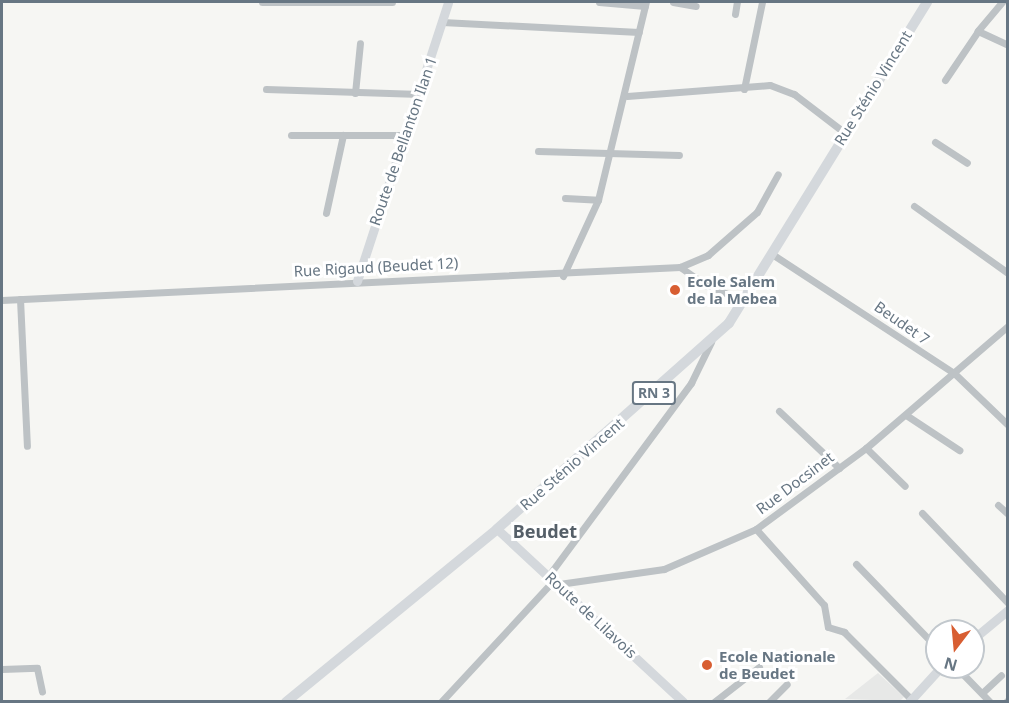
<!DOCTYPE html>
<html>
<head>
<meta charset="utf-8">
<style>
  body { margin:0 }
  #map { position:relative; width:1009px; height:703px; overflow:hidden; background:#f6f6f3; font-family:"Noto Sans",sans-serif }
  div>[style] { position:absolute }
  .built>* { inset:0; background:#e7e8e7 }
  .street>* { height:7px; margin:-3.5px; padding:0 3.5px; transform-origin:3.5px; border-radius:3.5px; background:#bdc2c5 }
  .secondary>* { height:9px; margin:-4.5px; padding:0 4.5px; transform-origin:4.5px; border-radius:4.5px; background:#d4d8dc }
  .primary>* { height:10px; margin:-5px; padding:0 5px; transform-origin:5px; border-radius:5px; background:#d4d8dc }
  .dots>* { width:16px; height:16px; translate:-50% -50%; box-sizing:border-box; border:3px solid #fff; border-radius:50% }
  span { translate:-50% -50%; white-space:nowrap; text-align:center; line-height:1.15; -webkit-text-stroke:6px #fff; paint-order:stroke }
  .shield-label span { padding:2px 4px; background:#fff; border:2px solid; border-radius:4px; -webkit-text-stroke-width:0 }
  .shield-label { font-size:14px; color:#677683; font-weight:700 }
  .street-label { font-size:15px; color:#677683 }
  .poi-label { font-size:15px; color:#677683; font-weight:700 }
  .left { translate:0 -50%; text-align:left }
  .quarter-label { font-size:18px; color:#555f68; font-weight:700 }
  .frame { position:absolute; inset:0; border:3px solid #677683; pointer-events:none }
  .north { position:absolute; left:925px; top:619px; width:60px; height:60px; box-sizing:border-box; background:#fff; border:2px solid #c2c8cd; border-radius:50%; rotate:196deg; font-size:16px; font-weight:700; line-height:24px; text-align:center; color:#677683 }
  .north::after { content:''; display:block; margin:auto; width:21px; height:27px; background:#d85e32; clip-path:polygon(50% 0,100% 100%,50% 72%,0 100%) }
</style>
</head>
<body>
<div id="map">
  <div class="built">
    <div style="clip-path:polygon(878px 673px,904px 697px,900px 701px,845px 699px)"></div>
  </div>
  <div class="street">
    <div style="left:262px;top:2px;width:130px"></div>
    <div style="left:599px;top:2px;width:46px;rotate:5deg"></div>
    <div style="left:673px;top:2px;width:23px;rotate:10deg"></div>
    <div style="left:1002px;top:2px;width:38px;rotate:130deg"></div>
    <div style="left:978px;top:31px;width:33px;rotate:25deg"></div>
    <div style="left:735px;top:14px;width:12px;rotate:-81deg"></div>
    <div style="left:442px;top:22px;width:197px;rotate:2.9deg"></div>
    <div style="left:945px;top:80px;width:59px;rotate:-56deg"></div>
    <div style="left:266px;top:89px;width:154px;rotate:1.9deg"></div>
    <div style="left:744px;top:89px;width:89px;rotate:-78.3deg"></div>
    <div style="left:355px;top:93px;width:50px;rotate:-84.3deg"></div>
    <div style="left:627px;top:96px;width:143px;rotate:-4.4deg"></div>
    <div style="left:770px;top:85px;width:26px;rotate:21deg"></div>
    <div style="left:794px;top:94px;width:64px;rotate:37.4deg"></div>
    <div style="left:291px;top:135px;width:114px"></div>
    <div style="left:935px;top:142px;width:38px;rotate:33deg"></div>
    <div style="left:538px;top:151px;width:141px;rotate:1.6deg"></div>
    <div style="left:565px;top:198px;width:33px;rotate:3deg"></div>
    <div style="left:914px;top:206px;width:115px;rotate:35.5deg"></div>
    <div style="left:326px;top:213px;width:80px;rotate:-77.7deg"></div>
    <div style="left:772px;top:254px;width:217px;rotate:33.2deg"></div>
    <div style="left:954px;top:373px;width:75px;rotate:43.9deg"></div>
    <div style="left:680px;top:267px;width:30px;rotate:-23deg"></div>
    <div style="left:708px;top:255px;width:65px;rotate:-41.3deg"></div>
    <div style="left:757px;top:212px;width:43px;rotate:-61.1deg"></div>
    <div style="left:563px;top:276px;width:84px;rotate:-65.3deg"></div>
    <div style="left:598px;top:200px;width:204px;rotate:-76.4deg"></div>
    <div style="left:20px;top:299px;width:147px;rotate:87.3deg"></div>
    <div style="left:2px;top:300px;width:679px;rotate:-2.79deg"></div>
    <div style="left:680px;top:267px;width:33px;rotate:35deg"></div>
    <div style="left:707px;top:286px;width:39px;rotate:21deg"></div>
    <div style="left:779px;top:411px;width:83px;rotate:43.5deg"></div>
    <div style="left:906px;top:415px;width:64px;rotate:33.4deg"></div>
    <div style="left:866px;top:448px;width:54px;rotate:44.3deg"></div>
    <div style="left:998px;top:505px;width:13px;rotate:42deg"></div>
    <div style="left:922px;top:513px;width:124px;rotate:46.3deg"></div>
    <div style="left:756px;top:529px;width:102px;rotate:48.2deg"></div>
    <div style="left:824px;top:605px;width:22px;rotate:80deg"></div>
    <div style="left:828px;top:627px;width:17px;rotate:17deg"></div>
    <div style="left:844px;top:632px;width:95px;rotate:45deg"></div>
    <div style="left:856px;top:564px;width:117px;rotate:46deg"></div>
    <div style="left:549px;top:575px;width:239px;rotate:-53.5deg"></div>
    <div style="left:691px;top:383px;width:46px;rotate:-64deg"></div>
    <div style="left:559px;top:584px;width:106px;rotate:-8.1deg"></div>
    <div style="left:664px;top:569px;width:100px;rotate:-23.5deg"></div>
    <div style="left:756px;top:529px;width:137px;rotate:-36.4deg"></div>
    <div style="left:866px;top:448px;width:187px;rotate:-40.7deg"></div>
    <div style="left:956px;top:667px;width:49px;rotate:45.8deg"></div>
    <div style="left:2px;top:669px;width:35px;rotate:-2deg"></div>
    <div style="left:37px;top:668px;width:24px;rotate:78deg"></div>
    <div style="left:982px;top:693px;width:26px;rotate:-43deg"></div>
    <div style="left:441px;top:702px;width:166px;rotate:-47.2deg"></div>
    <div style="left:714px;top:702px;width:57px;rotate:-37.9deg"></div>
    <div style="left:769px;top:702px;width:25px;rotate:-45deg"></div>
    <div style="left:1006px;top:702px;width:3px;rotate:-45deg"></div>
  </div>
  <div class="secondary">
    <div style="left:357px;top:281px;width:293px;rotate:-71.9deg"></div>
    <div style="left:497px;top:529px;width:254px;rotate:42.9deg"></div>
    <div style="left:973px;top:639px;width:45px;rotate:-39.6deg"></div>
    <div style="left:909px;top:702px;width:47px;rotate:-47.6deg"></div>
  </div>
  <div class="primary">
    <div style="left:286px;top:702px;width:273px;rotate:-39.3deg"></div>
    <div style="left:497px;top:529px;width:310px;rotate:-41.6deg"></div>
    <div style="left:729px;top:323px;width:377px;rotate:-58.3deg"></div>
  </div>
  <div class="dots">
    <div style="left:675px;top:290px;background:#d85e32"></div>
    <div style="left:707px;top:665px;background:#d85e32"></div>
  </div>
  <div class="shield-label">
    <span style="left:654px;top:393px">RN 3</span>
  </div>
  <div class="street-label">
    <span style="left:873px;top:88px;rotate:-58deg">Rue Sténio Vincent</span>
    <span style="left:403px;top:141px;rotate:-71deg">Route de Bellanton Ilan 1</span>
    <span style="left:376px;top:267px;rotate:-3deg">Rue Rigaud (Beudet 12)</span>
    <span style="left:902px;top:323px;rotate:35deg">Beudet 7</span>
    <span style="left:572px;top:464px;rotate:-41deg">Rue Sténio Vincent</span>
    <span style="left:795px;top:483px;rotate:-37deg">Rue Docsinet</span>
    <span style="left:591px;top:615px;rotate:43deg">Route de Lilavois</span>
  </div>
  <div class="poi-label">
    <span class="left" style="left:687px;top:290px">Ecole Salem<br>de la Mebea</span>
    <span class="left" style="left:719px;top:665px">Ecole Nationale<br>de Beudet</span>
  </div>
  <div class="quarter-label">
    <span style="left:545px;top:531px">Beudet</span>
  </div>
  <div class="frame"></div>
  <div class="north">N</div>
</div>
</body>
</html>
